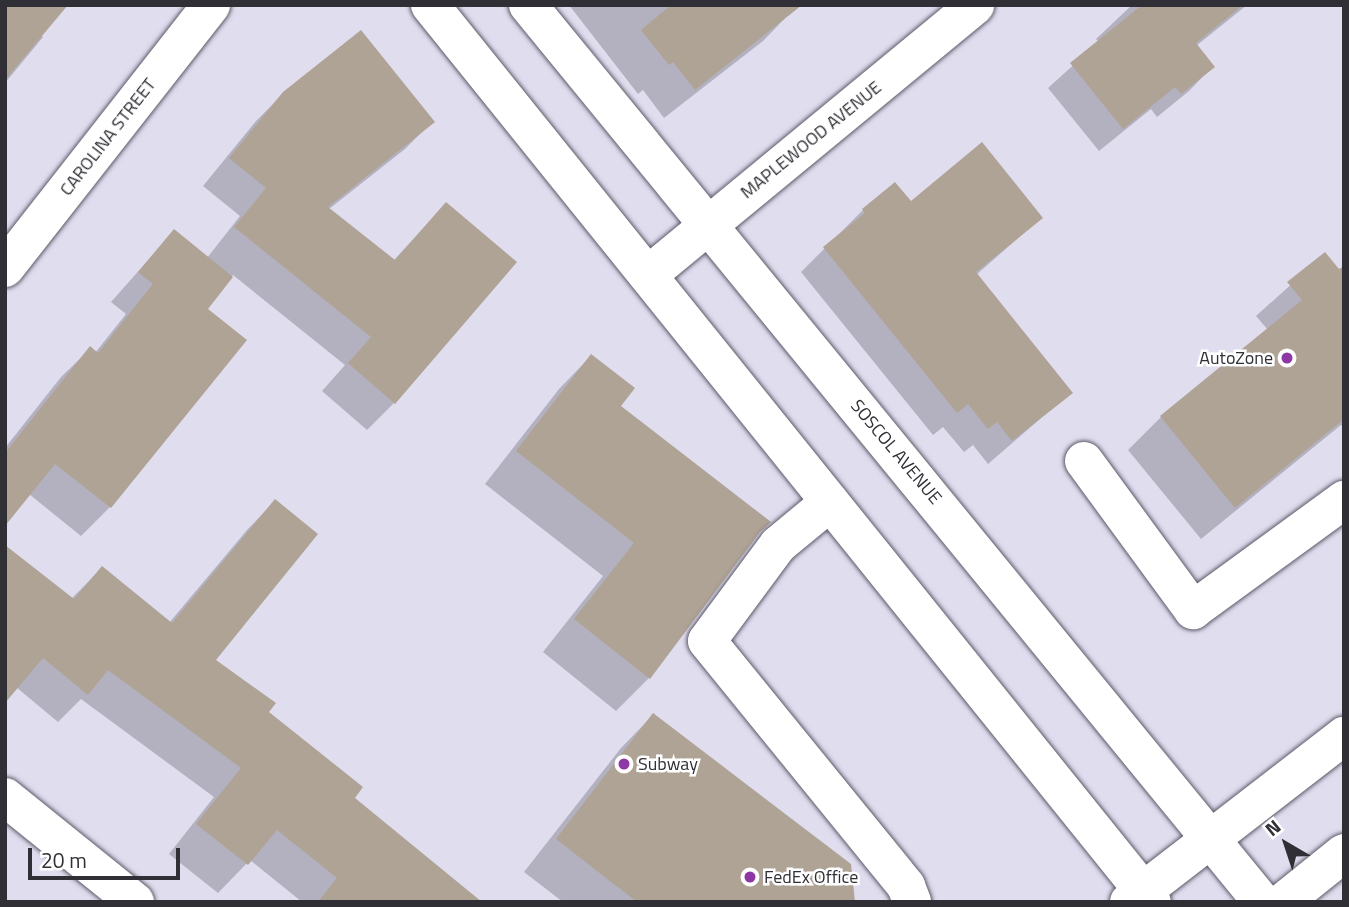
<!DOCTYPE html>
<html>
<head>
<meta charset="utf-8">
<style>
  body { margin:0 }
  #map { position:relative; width:1349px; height:907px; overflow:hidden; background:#e0ddef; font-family:"Titillium Web",sans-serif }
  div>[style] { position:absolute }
  .shadow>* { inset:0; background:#0003 }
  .building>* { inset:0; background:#aea395 }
  .roads { filter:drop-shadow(0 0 2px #5c5a68) drop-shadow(0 0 2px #5c5a68) }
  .minor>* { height:38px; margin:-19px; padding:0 19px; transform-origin:19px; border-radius:19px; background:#fff }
  .major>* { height:38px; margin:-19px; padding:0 19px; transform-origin:19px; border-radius:19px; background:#fff }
  .dots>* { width:19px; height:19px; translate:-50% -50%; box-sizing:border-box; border:4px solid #fff; border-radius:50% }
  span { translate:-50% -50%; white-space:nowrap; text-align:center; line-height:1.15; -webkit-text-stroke:5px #fff; paint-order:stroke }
  .street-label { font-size:18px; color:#302f36 }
  .poi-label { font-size:18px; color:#302f36 }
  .right { translate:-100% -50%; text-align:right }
  .left { translate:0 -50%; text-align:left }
  .frame { position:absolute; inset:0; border:7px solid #302f36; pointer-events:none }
  .north { position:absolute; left:1251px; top:809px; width:70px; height:70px; -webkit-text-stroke:5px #fff; paint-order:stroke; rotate:321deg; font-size:19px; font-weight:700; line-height:28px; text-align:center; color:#302f36 }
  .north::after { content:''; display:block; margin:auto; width:24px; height:32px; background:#302f36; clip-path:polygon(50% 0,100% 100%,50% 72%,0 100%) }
  .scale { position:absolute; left:28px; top:848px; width:152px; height:32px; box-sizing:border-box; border:4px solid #302f36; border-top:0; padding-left:9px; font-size:21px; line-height:24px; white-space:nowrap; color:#302f36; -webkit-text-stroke:5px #fff; paint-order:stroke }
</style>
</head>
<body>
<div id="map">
  <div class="shadow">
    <div style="clip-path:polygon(5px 5px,43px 37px,5px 83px)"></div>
    <div style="clip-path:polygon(569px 5px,788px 5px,792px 11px,763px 41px,664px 118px,643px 90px,638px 94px)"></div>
    <div style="clip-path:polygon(1132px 5px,1247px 5px,1196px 46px,1212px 67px,1189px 91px,1157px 117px,1151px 109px,1099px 151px,1048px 88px,1099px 42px,1096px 39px)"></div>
    <div style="clip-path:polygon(284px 93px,432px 122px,405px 149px,329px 209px,393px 261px,446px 204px,394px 403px,367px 430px,322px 391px,345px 365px,233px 275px,205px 309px,245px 340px,110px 507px,81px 536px,29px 494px,5px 523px,5px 448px,61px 377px,90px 349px,95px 353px,126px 314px,111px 302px,174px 231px,207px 258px,240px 216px,203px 186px,256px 121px)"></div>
    <div style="clip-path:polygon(911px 204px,1041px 218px,976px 275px,1070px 393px,988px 464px,973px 445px,964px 452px,943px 427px,933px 435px,801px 272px,863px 210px)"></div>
    <div style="clip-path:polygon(1325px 254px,1344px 278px,1344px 428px,1341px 425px,1201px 539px,1128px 450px,1161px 417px,1268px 330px,1256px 316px)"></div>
    <div style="clip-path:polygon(591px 356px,618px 407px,756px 535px,649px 678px,616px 711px,543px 652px,603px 576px,485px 484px,559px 389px)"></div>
    <div style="clip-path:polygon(275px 501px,214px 660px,353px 798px,481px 902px,302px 902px,250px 860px,218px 893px,169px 854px,214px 797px,81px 699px,58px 722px,16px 687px,71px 599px,102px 568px,169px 623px,247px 530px)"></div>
    <div style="clip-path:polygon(653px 715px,853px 902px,563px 902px,524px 872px,621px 748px)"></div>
  </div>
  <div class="building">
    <div style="clip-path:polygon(5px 5px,68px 5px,5px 80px)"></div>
    <div style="clip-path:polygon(671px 5px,802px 5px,695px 90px,673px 62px,669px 65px,641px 30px)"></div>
    <div style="clip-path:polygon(1142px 5px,1243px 5px,1196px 43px,1215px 67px,1181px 94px,1175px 87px,1123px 129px,1070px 63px)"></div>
    <div style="clip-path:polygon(361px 30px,435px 122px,328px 207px,395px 260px,446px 202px,517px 262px,395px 404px,348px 363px,371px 337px,234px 227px,266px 188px,229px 158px,283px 92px)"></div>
    <div style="clip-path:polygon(982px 142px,1043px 218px,976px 272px,1073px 393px,1012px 441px,997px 422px,988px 429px,968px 404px,957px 413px,823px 247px,865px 213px,862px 209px,895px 182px,911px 201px)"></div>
    <div style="clip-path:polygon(174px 229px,233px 277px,208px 309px,247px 340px,111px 508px,55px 464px,5px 526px,5px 453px,90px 346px,98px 353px,153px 284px,138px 272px)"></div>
    <div style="clip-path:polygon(1325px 252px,1339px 269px,1344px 266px,1344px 419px,1235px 508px,1160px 416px,1302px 300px,1287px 282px)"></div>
    <div style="clip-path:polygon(591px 354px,635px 388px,621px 406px,771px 522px,760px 532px,650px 679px,574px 619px,634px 543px,516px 451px)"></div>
    <div style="clip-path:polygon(275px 499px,318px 534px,216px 660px,276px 703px,269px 712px,363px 787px,355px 798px,482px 902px,318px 902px,337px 878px,277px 830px,248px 865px,196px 824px,241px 768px,108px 670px,88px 695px,43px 658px,5px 703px,5px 545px,74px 599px,102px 566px,172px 623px)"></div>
    <div style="clip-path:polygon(653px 713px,851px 864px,855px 902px,637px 902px,556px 839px)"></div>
  </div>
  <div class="roads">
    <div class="minor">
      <div style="left:5px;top:268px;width:334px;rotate:-51.9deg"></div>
      <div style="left:648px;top:275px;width:424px;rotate:-39.5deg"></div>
      <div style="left:1084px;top:461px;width:185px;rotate:53.8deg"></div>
      <div style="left:1193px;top:610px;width:187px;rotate:-36.1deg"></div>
      <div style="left:830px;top:502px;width:67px;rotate:140.4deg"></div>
      <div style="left:778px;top:545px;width:119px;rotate:126.5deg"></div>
      <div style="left:707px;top:641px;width:316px;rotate:50.9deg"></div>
      <div style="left:906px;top:886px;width:17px;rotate:69deg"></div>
      <div style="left:5px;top:797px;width:167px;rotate:38.9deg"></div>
    </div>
    <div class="major">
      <div style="left:430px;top:5px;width:1151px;rotate:51.17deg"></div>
      <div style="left:528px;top:5px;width:1159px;rotate:50.71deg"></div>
      <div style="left:1129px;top:902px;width:272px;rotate:-37.7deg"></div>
      <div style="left:1283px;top:902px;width:78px;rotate:-38.8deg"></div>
    </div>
  </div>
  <div class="dots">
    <div style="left:1287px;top:358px;background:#8e38a5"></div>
    <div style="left:624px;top:764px;background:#8e38a5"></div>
    <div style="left:750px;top:877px;background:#8e38a5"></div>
  </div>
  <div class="street-label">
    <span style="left:108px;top:137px;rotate:-52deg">CAROLINA STREET</span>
    <span style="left:811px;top:140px;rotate:-39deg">MAPLEWOOD AVENUE</span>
    <span style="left:896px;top:452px;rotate:50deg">SOSCOL AVENUE</span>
  </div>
  <div class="poi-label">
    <span class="right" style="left:1273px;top:358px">AutoZone</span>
    <span class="left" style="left:638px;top:764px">Subway</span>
    <span class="left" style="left:764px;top:877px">FedEx Office</span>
  </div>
  <div class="frame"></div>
  <div class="north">N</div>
  <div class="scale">20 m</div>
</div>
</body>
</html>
